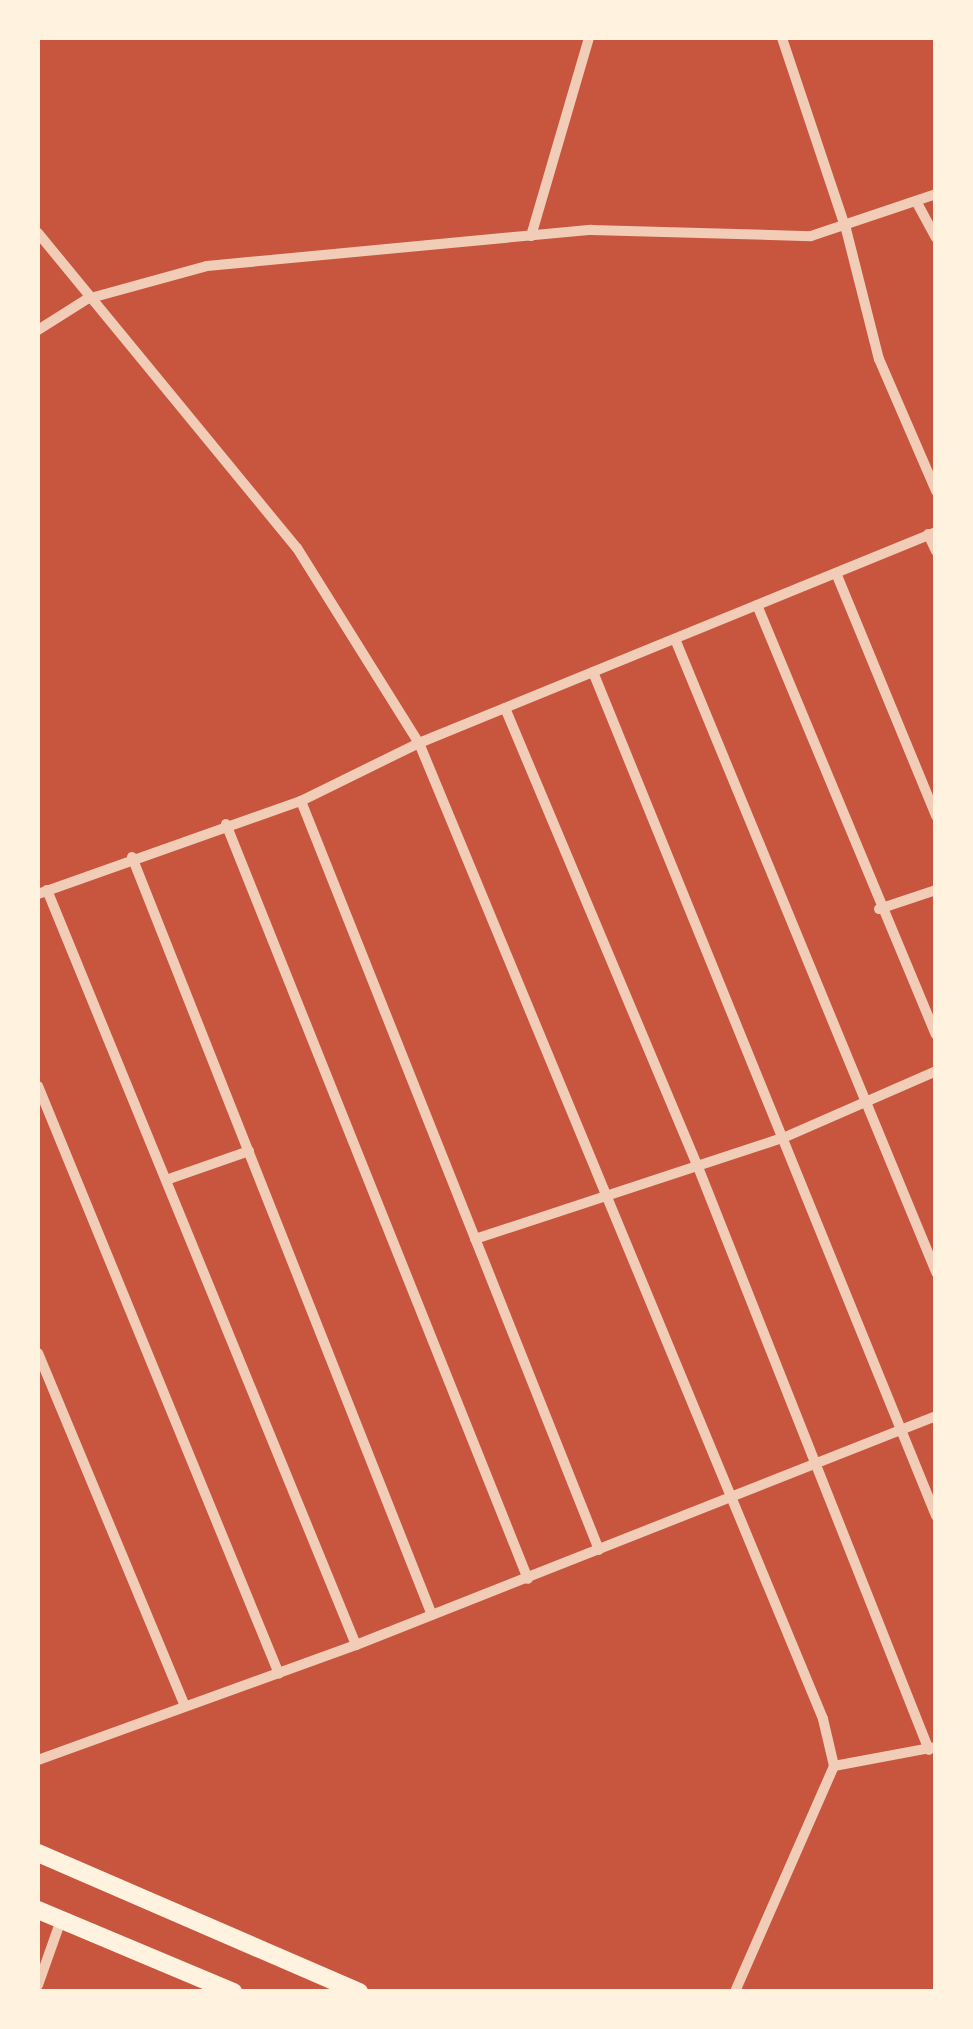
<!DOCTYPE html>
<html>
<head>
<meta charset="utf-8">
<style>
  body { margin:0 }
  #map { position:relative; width:973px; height:2029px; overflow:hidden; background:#c8553d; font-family:"IBM Plex Serif",serif }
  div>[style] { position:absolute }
  .minor>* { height:10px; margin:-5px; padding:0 5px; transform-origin:5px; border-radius:5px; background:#f1ccb7 }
  .secondary>* { height:18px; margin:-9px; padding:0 9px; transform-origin:9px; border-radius:9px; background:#fff3e0 }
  span { translate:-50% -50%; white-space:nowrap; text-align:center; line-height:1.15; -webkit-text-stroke:8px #fff3e0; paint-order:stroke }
  .frame { position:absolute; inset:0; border:40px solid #fff3e0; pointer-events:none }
</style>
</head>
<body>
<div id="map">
  <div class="minor">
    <div style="left:782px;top:38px;width:201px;rotate:71.5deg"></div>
    <div style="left:846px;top:229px;width:134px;rotate:75.8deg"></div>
    <div style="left:879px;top:359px;width:144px;rotate:66.6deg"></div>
    <div style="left:916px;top:201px;width:42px;rotate:61.6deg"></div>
    <div style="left:38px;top:233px;width:408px;rotate:50.6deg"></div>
    <div style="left:297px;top:548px;width:230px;rotate:58deg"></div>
    <div style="left:419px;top:743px;width:1056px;rotate:67.51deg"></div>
    <div style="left:823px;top:1719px;width:48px;rotate:76.8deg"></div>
    <div style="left:834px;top:1766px;width:247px;rotate:113.7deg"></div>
    <div style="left:531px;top:236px;width:206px;rotate:-73.7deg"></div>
    <div style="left:38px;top:330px;width:58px;rotate:-32.3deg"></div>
    <div style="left:87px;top:299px;width:124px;rotate:-15.4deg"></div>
    <div style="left:207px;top:266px;width:386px;rotate:-5.4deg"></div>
    <div style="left:591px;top:230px;width:220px;rotate:1.6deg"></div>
    <div style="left:811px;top:236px;width:132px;rotate:-18.6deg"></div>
    <div style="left:928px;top:534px;width:19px;rotate:65deg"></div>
    <div style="left:836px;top:573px;width:263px;rotate:67.6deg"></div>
    <div style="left:757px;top:605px;width:465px;rotate:67.4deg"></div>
    <div style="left:675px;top:639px;width:685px;rotate:67.59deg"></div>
    <div style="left:593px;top:672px;width:911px;rotate:67.88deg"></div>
    <div style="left:505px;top:708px;width:498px;rotate:67.2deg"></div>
    <div style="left:698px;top:1167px;width:627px;rotate:68.39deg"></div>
    <div style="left:301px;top:801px;width:806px;rotate:68.3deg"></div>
    <div style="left:226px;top:824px;width:813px;rotate:68.2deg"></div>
    <div style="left:132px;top:857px;width:815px;rotate:68.41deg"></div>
    <div style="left:47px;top:890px;width:816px;rotate:67.74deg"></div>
    <div style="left:38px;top:894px;width:279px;rotate:-19.5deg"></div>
    <div style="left:301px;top:801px;width:131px;rotate:-26.2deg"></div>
    <div style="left:419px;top:743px;width:558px;rotate:-22.2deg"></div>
    <div style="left:879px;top:909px;width:60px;rotate:-18.4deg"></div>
    <div style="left:38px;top:1086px;width:635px;rotate:67.71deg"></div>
    <div style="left:166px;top:1180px;width:88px;rotate:-19.3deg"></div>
    <div style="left:475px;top:1239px;width:324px;rotate:-18.2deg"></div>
    <div style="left:783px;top:1138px;width:167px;rotate:-23.6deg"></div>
    <div style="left:38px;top:1353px;width:380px;rotate:67.4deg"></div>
    <div style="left:38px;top:1760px;width:338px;rotate:-19.9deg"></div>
    <div style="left:356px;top:1645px;width:624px;rotate:-21.55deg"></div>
    <div style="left:834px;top:1766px;width:104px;rotate:-10.6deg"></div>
    <div style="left:38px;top:1985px;width:69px;rotate:-70.5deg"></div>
  </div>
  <div class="secondary">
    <div style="left:38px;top:1853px;width:350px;rotate:23.4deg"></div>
    <div style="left:38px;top:1910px;width:212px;rotate:22.8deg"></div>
  </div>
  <div class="frame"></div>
</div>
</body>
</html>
